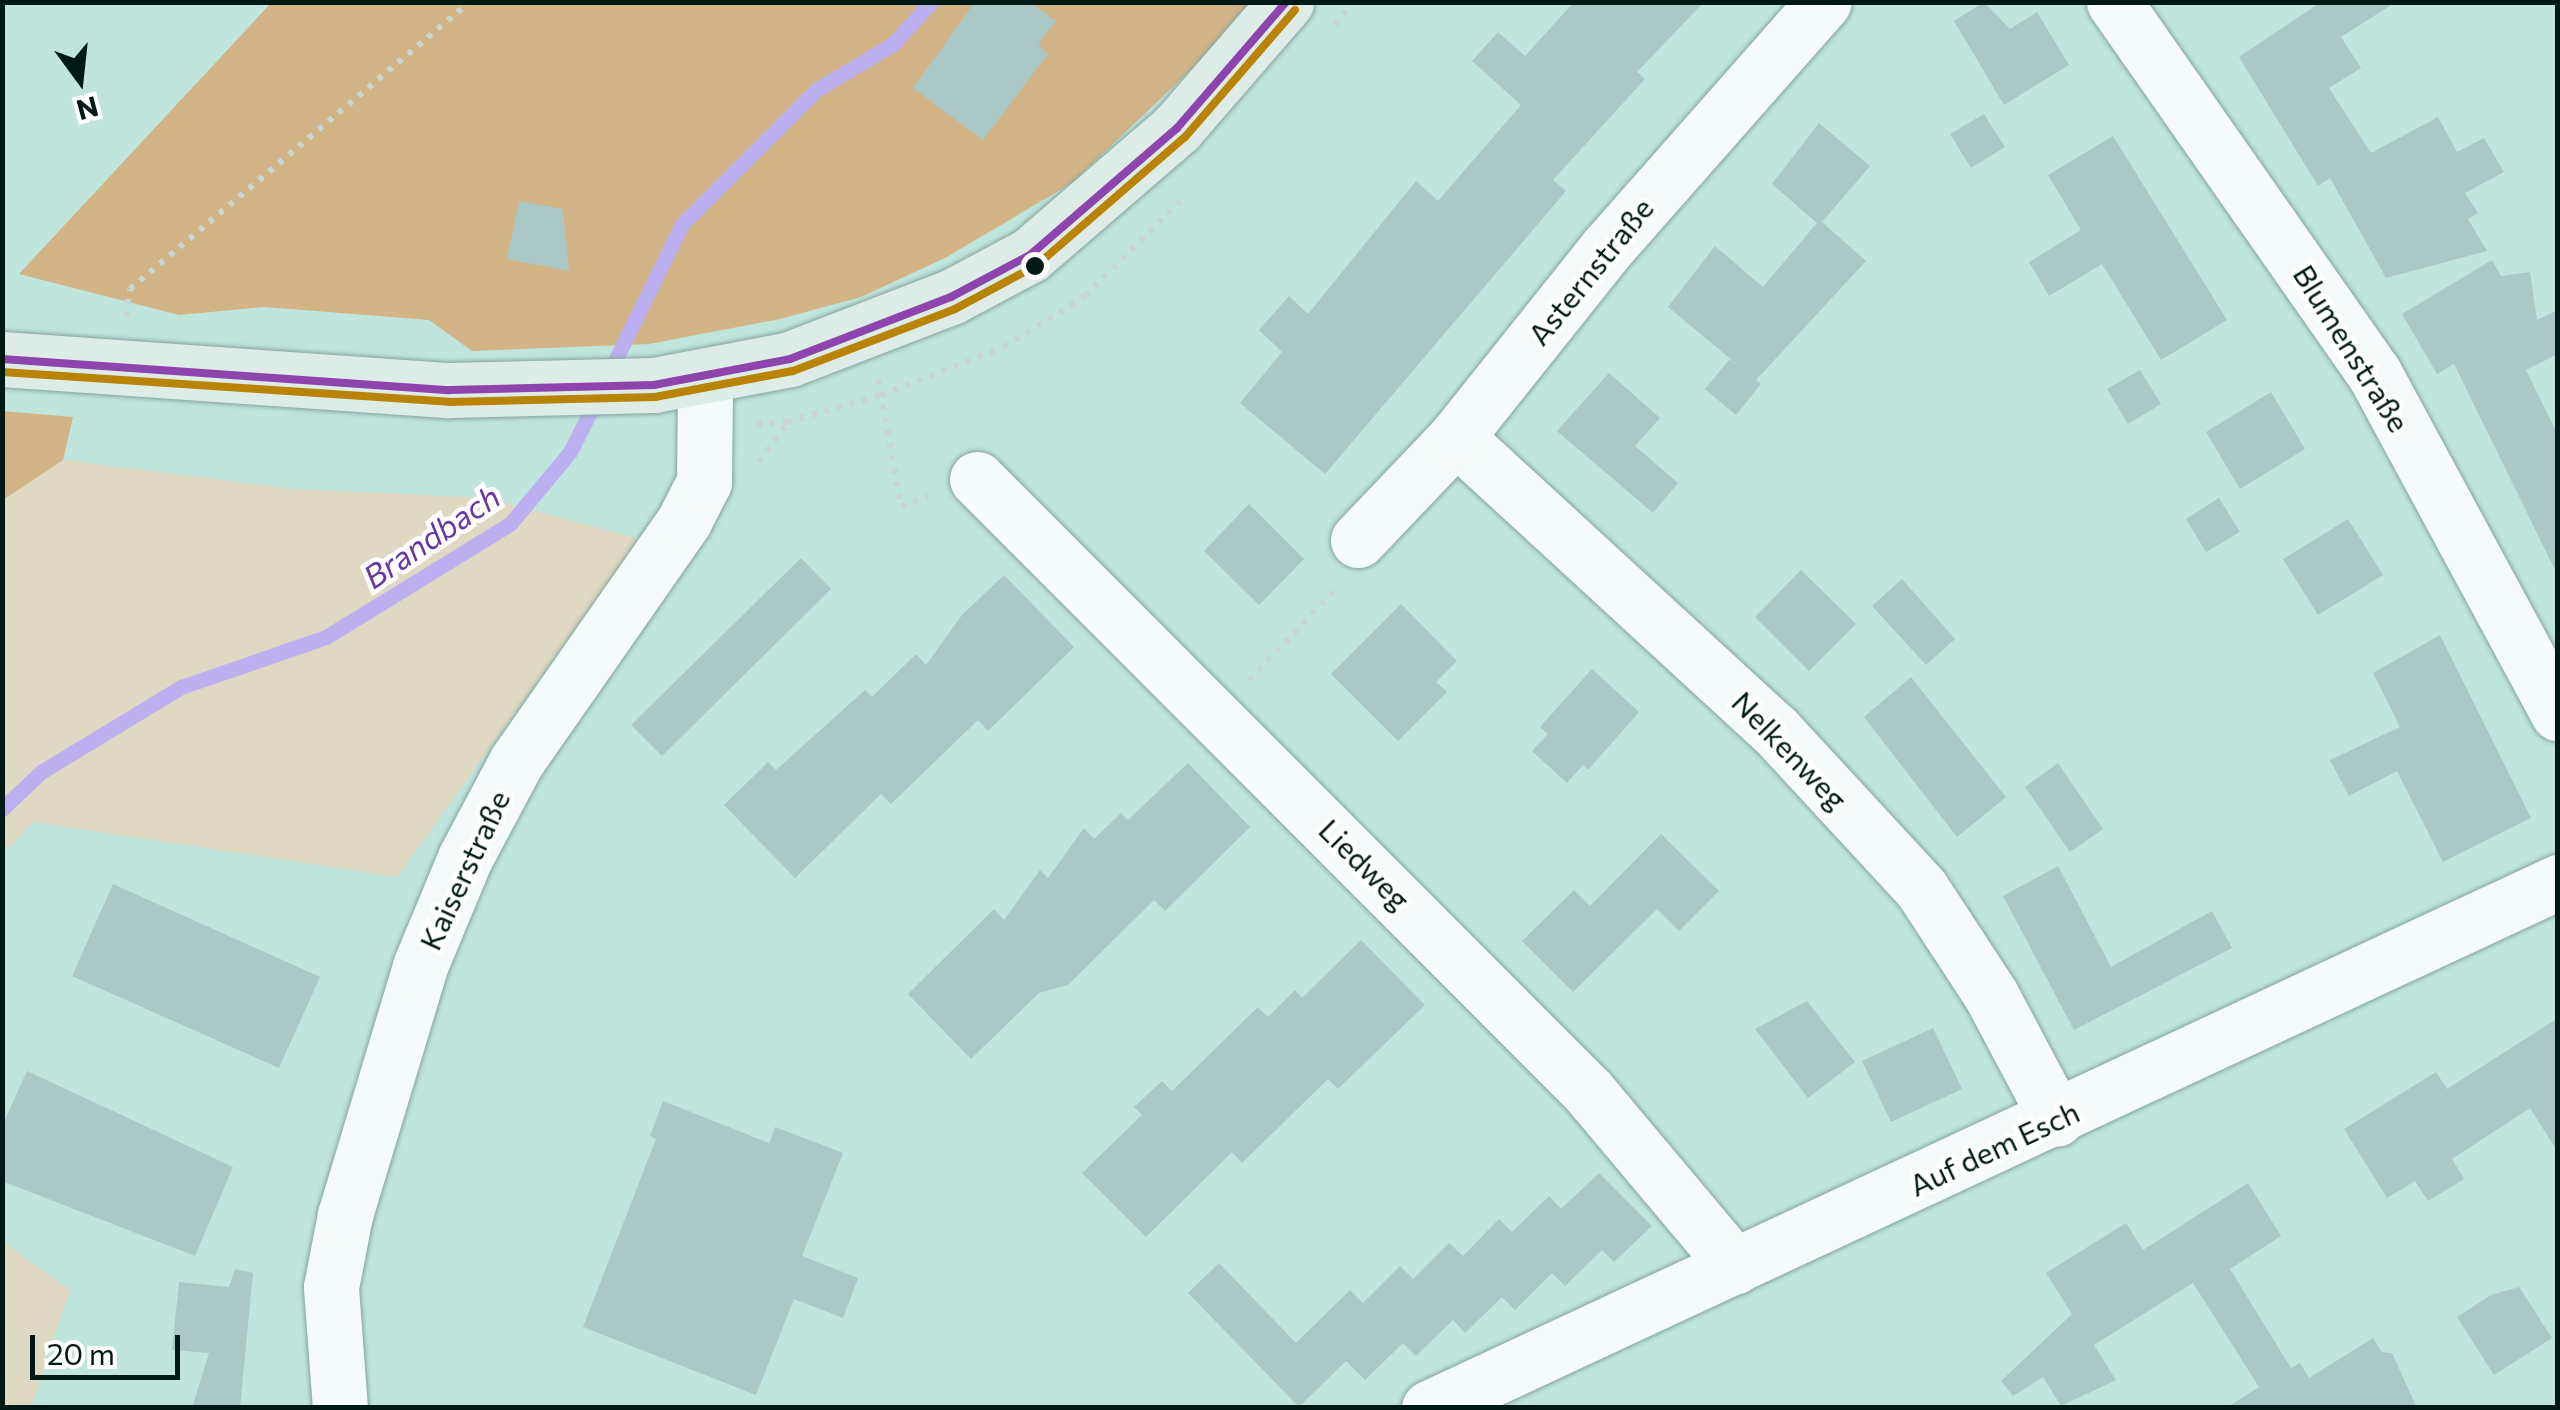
<!DOCTYPE html>
<html>
<head>
<meta charset="utf-8">
<style>
  body { margin:0 }
  #map { position:relative; width:2560px; height:1410px; overflow:hidden; background:#bfe5dd; font-family:Commissioner,sans-serif }
  div>[style] { position:absolute }
  .green>* { inset:0; background:#dfd8c2 }
  .forest>* { inset:0; background:#d2b487 }
  .stream>* { height:15px; margin:-7.5px; padding:0 7.5px; transform-origin:7.5px; border-radius:7.5px; background:#bcb0f1 }
  .building>* { inset:0; background:#aac9c6 }
  .path>* { height:6px; margin-top:-3px; transform-origin:0; background:repeating-linear-gradient(90deg,#c8d5d2 0 5px,transparent 0 13px) }
  .roads { filter:drop-shadow(0 0 2px #85a49e) drop-shadow(0 0 2px #85a49e) }
  .minor>* { height:55px; margin:-27.5px; padding:0 27.5px; transform-origin:27.5px; border-radius:27.5px; background:#f5fbfa }
  .major>* { height:55px; margin:-27.5px; padding:0 27.5px; transform-origin:27.5px; border-radius:27.5px; background:#deece8 }
  .bus-1>* { height:8px; margin:-4px; padding:0 4px; transform-origin:4px; border-radius:4px; background:#8e44ad }
  .bus-2>* { height:8px; margin:-4px; padding:0 4px; transform-origin:4px; border-radius:4px; background:#b98305 }
  .dots>* { width:28px; height:28px; translate:-50% -50%; box-sizing:border-box; border:5px solid #fff; border-radius:50% }
  span { translate:-50% -50%; white-space:nowrap; text-align:center; line-height:1.15; -webkit-text-stroke:9px #fff; paint-order:stroke }
  .street-label { font-size:30px; color:#001914 }
  .water-label { font-size:32px; color:#6638a5; font-style:italic }
  .frame { position:absolute; inset:0; border:5px solid #001914; pointer-events:none }
  .north { position:absolute; left:30px; top:30px; width:100px; height:100px; -webkit-text-stroke:8px #fff; paint-order:stroke; rotate:165deg; font-size:28px; font-weight:700; line-height:40px; text-align:center; color:#001914 }
  .north::after { content:''; display:block; margin:auto; width:35px; height:45px; background:#001914; clip-path:polygon(50% 0,100% 100%,50% 72%,0 100%) }
  .scale { position:absolute; left:30px; top:1335px; width:150px; height:45px; box-sizing:border-box; border:5px solid #001914; border-top:0; padding-left:12px; font-size:30px; line-height:35px; white-space:nowrap; color:#001914; -webkit-text-stroke:8px #fff; paint-order:stroke }
</style>
</head>
<body>
<div id="map">
  <div class="green">
    <div style="clip-path:polygon(63px 460px,294px 489px,487px 498px,640px 539px,397px 877px,34px 822px,3px 853px,3px 500px)"></div>
    <div style="clip-path:polygon(3px 1242px,70px 1290px,31px 1407px,3px 1407px)"></div>
  </div>
  <div class="forest">
    <div style="clip-path:polygon(271px 3px,1249px 3px,1198px 63px,1072px 183px,945px 258px,861px 297px,780px 319px,649px 344px,472px 351px,429px 320px,265px 307px,179px 315px,19px 274px)"></div>
    <div style="clip-path:polygon(3px 411px,73px 417px,63px 460px,3px 500px)"></div>
  </div>
  <div class="stream">
    <div style="left:607px;top:377px;width:170px;rotate:-63.9deg"></div>
    <div style="left:682px;top:224px;width:190px;rotate:-45deg"></div>
    <div style="left:816px;top:90px;width:90px;rotate:-30.9deg"></div>
    <div style="left:893px;top:44px;width:57px;rotate:-47.9deg"></div>
    <div style="left:2px;top:809px;width:54px;rotate:-43.5deg"></div>
    <div style="left:41px;top:772px;width:164px;rotate:-31.3deg"></div>
    <div style="left:181px;top:687px;width:153px;rotate:-19deg"></div>
    <div style="left:326px;top:637px;width:216px;rotate:-31.6deg"></div>
    <div style="left:510px;top:524px;width:94px;rotate:-50.2deg"></div>
    <div style="left:570px;top:452px;width:60px;rotate:-63.4deg"></div>
  </div>
  <div class="building">
    <div style="clip-path:polygon(975px 2px,1030px 2px,1056px 21px,1038px 44px,1048px 54px,983px 140px,913px 88px)"></div>
    <div style="clip-path:polygon(1574px 2px,1704px 2px,1637px 72px,1645px 79px,1553px 180px,1566px 191px,1325px 474px,1240px 403px,1282px 352px,1259px 330px,1289px 296px,1308px 314px,1416px 181px,1438px 201px,1521px 105px,1472px 61px,1498px 32px,1525px 56px)"></div>
    <div style="clip-path:polygon(1984px 2px,2010px 29px,2037px 12px,2069px 65px,2004px 105px,1954px 21px)"></div>
    <div style="clip-path:polygon(2321px 2px,2396px 2px,2341px 37px,2361px 68px,2329px 88px,2371px 153px,2438px 117px,2457px 152px,2484px 138px,2504px 172px,2465px 193px,2478px 213px,2468px 219px,2487px 251px,2386px 278px,2330px 178px,2318px 186px,2239px 57px)"></div>
    <div style="clip-path:polygon(1984px 114px,2005px 147px,1971px 168px,1950px 134px)"></div>
    <div style="clip-path:polygon(1819px 123px,1870px 166px,1822px 222px,1866px 261px,1756px 380px,1668px 307px,1715px 246px,1763px 287px,1817px 223px,1772px 184px)"></div>
    <div style="clip-path:polygon(2113px 136px,2227px 320px,2161px 360px,2102px 264px,2049px 296px,2029px 262px,2081px 230px,2048px 175px)"></div>
    <div style="clip-path:polygon(519px 201px,563px 209px,569px 271px,507px 259px)"></div>
    <div style="clip-path:polygon(2492px 260px,2501px 276px,2530px 272px,2537px 320px,2558px 310px,2558px 354px,2526px 370px,2558px 435px,2558px 576px,2454px 364px,2437px 374px,2402px 314px)"></div>
    <div style="clip-path:polygon(1730px 359px,1761px 384px,1736px 415px,1705px 389px)"></div>
    <div style="clip-path:polygon(2140px 370px,2161px 404px,2128px 424px,2107px 389px)"></div>
    <div style="clip-path:polygon(1609px 373px,1660px 418px,1635px 446px,1678px 483px,1653px 513px,1557px 431px)"></div>
    <div style="clip-path:polygon(2271px 392px,2305px 449px,2240px 489px,2206px 432px)"></div>
    <div style="clip-path:polygon(2219px 498px,2240px 532px,2206px 552px,2186px 519px)"></div>
    <div style="clip-path:polygon(1249px 504px,1304px 559px,1259px 605px,1204px 551px)"></div>
    <div style="clip-path:polygon(2348px 519px,2383px 575px,2318px 615px,2283px 559px)"></div>
    <div style="clip-path:polygon(801px 558px,831px 589px,662px 756px,631px 725px)"></div>
    <div style="clip-path:polygon(1801px 570px,1856px 624px,1809px 671px,1755px 617px)"></div>
    <div style="clip-path:polygon(1004px 575px,1074px 647px,988px 731px,978px 720px,891px 804px,881px 794px,795px 878px,724px 805px,768px 762px,776px 770px,865px 690px,872px 697px,916px 654px,926px 665px,962px 615px)"></div>
    <div style="clip-path:polygon(1902px 579px,1955px 639px,1926px 665px,1872px 606px)"></div>
    <div style="clip-path:polygon(1401px 604px,1457px 661px,1436px 682px,1447px 692px,1398px 741px,1331px 674px)"></div>
    <div style="clip-path:polygon(2440px 635px,2531px 818px,2443px 862px,2397px 771px,2349px 796px,2330px 760px,2400px 727px,2373px 673px)"></div>
    <div style="clip-path:polygon(1592px 669px,1639px 712px,1588px 770px,1583px 765px,1567px 783px,1532px 751px,1548px 734px,1540px 727px)"></div>
    <div style="clip-path:polygon(1911px 677px,2006px 797px,1957px 837px,1864px 717px)"></div>
    <div style="clip-path:polygon(1188px 763px,1250px 827px,1165px 911px,1154px 900px,1068px 985px,1039px 993px,971px 1059px,908px 994px,994px 909px,1004px 920px,1040px 870px,1048px 878px,1084px 828px,1094px 839px,1121px 813px,1128px 820px)"></div>
    <div style="clip-path:polygon(2058px 763px,2103px 829px,2070px 852px,2025px 787px)"></div>
    <div style="clip-path:polygon(1661px 834px,1719px 891px,1679px 931px,1657px 909px,1573px 992px,1522px 941px,1574px 890px,1590px 906px)"></div>
    <div style="clip-path:polygon(2058px 866px,2111px 967px,2212px 911px,2232px 948px,2074px 1030px,2003px 896px)"></div>
    <div style="clip-path:polygon(113px 884px,320px 977px,279px 1068px,72px 976px)"></div>
    <div style="clip-path:polygon(1361px 940px,1425px 1005px,1338px 1089px,1328px 1079px,1242px 1163px,1232px 1152px,1146px 1237px,1082px 1173px,1142px 1115px,1134px 1107px,1162px 1081px,1172px 1091px,1258px 1007px,1268px 1017px,1295px 990px,1302px 998px)"></div>
    <div style="clip-path:polygon(1807px 1001px,1855px 1062px,1808px 1098px,1755px 1029px)"></div>
    <div style="clip-path:polygon(2558px 1018px,2558px 1152px,2530px 1108px,2452px 1159px,2464px 1179px,2428px 1201px,2415px 1181px,2387px 1198px,2344px 1129px,2436px 1072px,2447px 1089px)"></div>
    <div style="clip-path:polygon(1933px 1028px,1962px 1089px,1891px 1122px,1862px 1061px)"></div>
    <div style="clip-path:polygon(27px 1071px,233px 1167px,195px 1256px,2px 1181px,2px 1126px)"></div>
    <div style="clip-path:polygon(663px 1101px,769px 1143px,775px 1127px,843px 1153px,802px 1256px,858px 1278px,843px 1318px,794px 1299px,756px 1395px,583px 1327px,656px 1139px,650px 1136px)"></div>
    <div style="clip-path:polygon(1599px 1173px,1652px 1226px,1614px 1262px,1602px 1250px,1565px 1286px,1552px 1273px,1515px 1310px,1502px 1297px,1465px 1333px,1453px 1320px,1416px 1356px,1403px 1343px,1365px 1380px,1346px 1361px,1299px 1407px,1188px 1293px,1219px 1263px,1296px 1343px,1350px 1290px,1363px 1303px,1400px 1266px,1413px 1279px,1449px 1243px,1463px 1256px,1499px 1219px,1512px 1232px,1549px 1196px,1561px 1209px)"></div>
    <div style="clip-path:polygon(2248px 1183px,2281px 1236px,2230px 1269px,2291px 1368px,2300px 1363px,2309px 1378px,2373px 1338px,2382px 1352px,2392px 1353px,2417px 1408px,2226px 1408px,2259px 1387px,2193px 1283px,2094px 1345px,2116px 1380px,2061px 1406px,2043px 1377px,2013px 1396px,2001px 1381px,2072px 1314px,2046px 1273px,2126px 1223px,2143px 1250px)"></div>
    <div style="clip-path:polygon(235px 1269px,253px 1273px,240px 1408px,192px 1408px,209px 1353px,172px 1350px,179px 1282px,229px 1287px)"></div>
    <div style="clip-path:polygon(2519px 1287px,2552px 1338px,2494px 1375px,2457px 1317px,2491px 1295px)"></div>
  </div>
  <div class="path">
    <div style="left:1335px;top:25px;width:29px;rotate:-52deg"></div>
    <div style="left:126px;top:317px;width:28px;rotate:-82deg"></div>
    <div style="left:130px;top:289px;width:445px;rotate:-40.2deg"></div>
    <div style="left:878px;top:379px;width:129px;rotate:79.7deg"></div>
    <div style="left:901px;top:506px;width:29px;rotate:-20deg"></div>
    <div style="left:757px;top:424px;width:30px;rotate:-4deg"></div>
    <div style="left:787px;top:422px;width:98px;rotate:-16deg"></div>
    <div style="left:881px;top:395px;width:132px;rotate:-21.3deg"></div>
    <div style="left:1004px;top:347px;width:96px;rotate:-32.2deg"></div>
    <div style="left:1085px;top:296px;width:137px;rotate:-45deg"></div>
    <div style="left:759px;top:462px;width:48px;rotate:-54.3deg"></div>
    <div style="left:1249px;top:680px;width:127px;rotate:-46.3deg"></div>
  </div>
  <div class="roads">
    <div class="minor">
      <div style="left:2114px;top:2px;width:453px;rotate:55deg"></div>
      <div style="left:2374px;top:373px;width:387px;rotate:61.6deg"></div>
      <div style="left:1456px;top:437px;width:433px;rotate:42.6deg"></div>
      <div style="left:1775px;top:730px;width:215px;rotate:47.3deg"></div>
      <div style="left:1921px;top:888px;width:128px;rotate:56.8deg"></div>
      <div style="left:1991px;top:995px;width:140px;rotate:62deg"></div>
      <div style="left:977px;top:479px;width:865px;rotate:45.05deg"></div>
      <div style="left:1588px;top:1091px;width:229px;rotate:50deg"></div>
      <div style="left:1358px;top:540px;width:142px;rotate:-46.4deg"></div>
      <div style="left:1456px;top:437px;width:241px;rotate:-51.4deg"></div>
      <div style="left:1606px;top:249px;width:329px;rotate:-48.6deg"></div>
      <div style="left:340px;top:1408px;width:121px;rotate:-94.3deg"></div>
      <div style="left:331px;top:1287px;width:73px;rotate:-79deg"></div>
      <div style="left:345px;top:1215px;width:260px;rotate:-73.2deg"></div>
      <div style="left:420px;top:966px;width:117px;rotate:-67.4deg"></div>
      <div style="left:465px;top:858px;width:109px;rotate:-62deg"></div>
      <div style="left:516px;top:762px;width:294px;rotate:-55.1deg"></div>
      <div style="left:684px;top:521px;width:44px;rotate:-62.9deg"></div>
      <div style="left:704px;top:482px;width:103px;rotate:-89.4deg"></div>
      <div style="left:1429px;top:1408px;width:1246px;rotate:-24.98deg"></div>
    </div>
    <div class="major">
      <div style="left:2px;top:359px;width:448px;rotate:4deg"></div>
      <div style="left:449px;top:390px;width:205px;rotate:-1.4deg"></div>
      <div style="left:654px;top:385px;width:138px;rotate:-10.8deg"></div>
      <div style="left:790px;top:359px;width:173px;rotate:-21.1deg"></div>
      <div style="left:951px;top:297px;width:89px;rotate:-28deg"></div>
      <div style="left:1030px;top:255px;width:194px;rotate:-40.8deg"></div>
      <div style="left:1177px;top:128px;width:167px;rotate:-49.1deg"></div>
    </div>
  </div>
  <div class="bus-1">
    <div style="left:2px;top:359px;width:448px;rotate:4deg"></div>
    <div style="left:449px;top:390px;width:205px;rotate:-1.4deg"></div>
    <div style="left:654px;top:385px;width:138px;rotate:-10.8deg"></div>
    <div style="left:790px;top:359px;width:173px;rotate:-21.1deg"></div>
    <div style="left:951px;top:297px;width:89px;rotate:-28deg"></div>
    <div style="left:1030px;top:255px;width:194px;rotate:-40.8deg"></div>
    <div style="left:1177px;top:128px;width:167px;rotate:-49.1deg"></div>
  </div>
  <div class="bus-2">
    <div style="left:2px;top:372px;width:448px;rotate:3.8deg"></div>
    <div style="left:449px;top:402px;width:206px;rotate:-1.4deg"></div>
    <div style="left:655px;top:397px;width:140px;rotate:-10.7deg"></div>
    <div style="left:793px;top:371px;width:173px;rotate:-20.9deg"></div>
    <div style="left:955px;top:309px;width:93px;rotate:-28.2deg"></div>
    <div style="left:1037px;top:265px;width:196px;rotate:-40.9deg"></div>
    <div style="left:1185px;top:137px;width:168px;rotate:-49.1deg"></div>
  </div>
  <div class="dots">
    <div style="left:1035px;top:266px;background:#001914"></div>
  </div>
  <div class="street-label">
    <span style="left:1590px;top:271px;rotate:-51deg">Asternstraße</span>
    <span style="left:2352px;top:348px;rotate:58deg">Blumenstraße</span>
    <span style="left:1790px;top:750px;rotate:46deg">Nelkenweg</span>
    <span style="left:1365px;top:864px;rotate:45deg">Liedweg</span>
    <span style="left:464px;top:870px;rotate:-65deg">Kaiserstraße</span>
    <span style="left:1994px;top:1148px;rotate:-25deg">Auf dem Esch</span>
  </div>
  <div class="water-label">
    <span style="left:431px;top:536px;rotate:-34deg">Brandbach</span>
  </div>
  <div class="frame"></div>
  <div class="north">N</div>
  <div class="scale">20 m</div>
</div>
</body>
</html>
